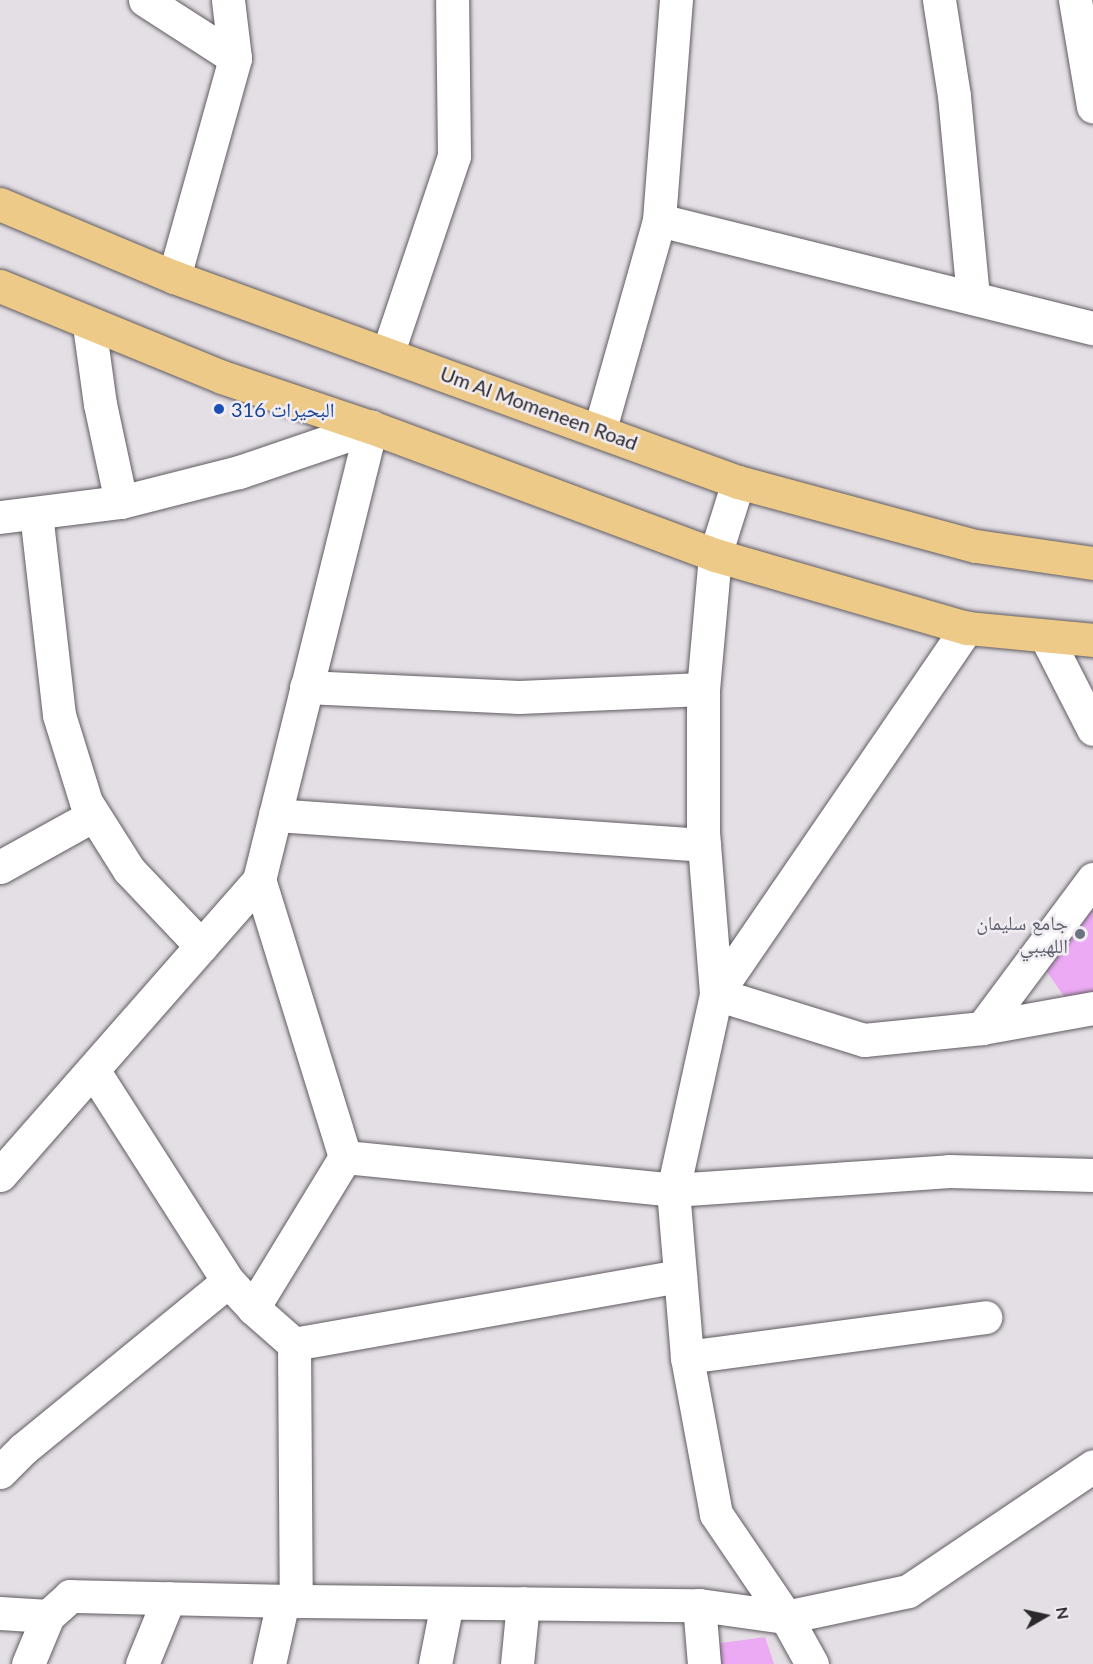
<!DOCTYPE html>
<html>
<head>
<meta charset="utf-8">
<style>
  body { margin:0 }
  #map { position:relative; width:1093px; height:1664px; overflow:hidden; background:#e4dfe5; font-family:Lato,"Noto Naskh Arabic",sans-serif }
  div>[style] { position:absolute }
  .building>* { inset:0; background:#ecaaf4 }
  .roads { filter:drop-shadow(0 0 2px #605c61) drop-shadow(0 0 2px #605c61) }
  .minor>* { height:33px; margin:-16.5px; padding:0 16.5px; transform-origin:16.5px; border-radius:16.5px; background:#fff }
  .major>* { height:33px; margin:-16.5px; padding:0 16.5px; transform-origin:16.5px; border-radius:16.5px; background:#eeca88 }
  .dots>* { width:16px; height:16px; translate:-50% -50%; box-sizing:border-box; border:3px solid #f1ecf2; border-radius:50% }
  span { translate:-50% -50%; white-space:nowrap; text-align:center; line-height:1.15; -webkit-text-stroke:5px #f1ecf2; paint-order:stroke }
  .street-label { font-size:20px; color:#2b292b }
  .transit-label { font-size:20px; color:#164399 }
  .left { translate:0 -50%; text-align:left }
  .worship-label { font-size:20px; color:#5b616d }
  .right { translate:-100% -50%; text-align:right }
  .north { position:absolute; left:1015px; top:1586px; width:60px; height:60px; -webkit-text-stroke:4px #f1ecf2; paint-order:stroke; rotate:81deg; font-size:16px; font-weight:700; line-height:24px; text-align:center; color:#2b292b }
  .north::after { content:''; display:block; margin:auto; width:21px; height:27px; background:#2b292b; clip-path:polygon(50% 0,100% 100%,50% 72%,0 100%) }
</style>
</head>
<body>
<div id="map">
  <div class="building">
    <div style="clip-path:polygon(1093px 907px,1093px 996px,1066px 999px,1040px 962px)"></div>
    <div style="clip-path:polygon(765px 1637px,774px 1664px,716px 1664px,713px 1644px)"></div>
  </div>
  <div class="roads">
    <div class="minor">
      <div style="left:145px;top:0;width:107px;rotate:32.8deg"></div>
      <div style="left:939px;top:0;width:97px;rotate:81.1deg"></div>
      <div style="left:954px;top:96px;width:203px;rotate:84.6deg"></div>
      <div style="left:1075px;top:0;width:108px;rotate:80.4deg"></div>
      <div style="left:659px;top:220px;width:447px;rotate:14deg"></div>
      <div style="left:174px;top:277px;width:227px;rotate:-74.4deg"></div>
      <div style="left:235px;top:58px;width:58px;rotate:-96.9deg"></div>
      <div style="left:89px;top:325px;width:80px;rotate:82.1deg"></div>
      <div style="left:100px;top:404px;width:100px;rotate:77.9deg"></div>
      <div style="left:388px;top:352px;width:207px;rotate:-71.4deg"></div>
      <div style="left:454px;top:156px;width:156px;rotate:-90.7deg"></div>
      <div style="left:600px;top:429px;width:217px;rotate:-74.2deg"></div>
      <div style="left:659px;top:220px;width:221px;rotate:-85.6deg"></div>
      <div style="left:738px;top:482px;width:77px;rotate:107.5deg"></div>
      <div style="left:715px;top:555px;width:135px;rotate:95.1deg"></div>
      <div style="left:703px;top:689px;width:143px;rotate:90deg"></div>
      <div style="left:703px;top:832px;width:163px;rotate:85.4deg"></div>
      <div style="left:716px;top:994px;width:155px;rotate:17.3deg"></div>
      <div style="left:864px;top:1040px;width:119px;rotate:-5.8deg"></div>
      <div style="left:982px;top:1028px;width:113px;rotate:-10.2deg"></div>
      <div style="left:36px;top:513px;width:203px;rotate:83.5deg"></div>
      <div style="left:59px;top:715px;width:91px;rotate:72.8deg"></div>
      <div style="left:86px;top:802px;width:80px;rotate:57.7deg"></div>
      <div style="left:129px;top:870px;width:105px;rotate:46.5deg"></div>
      <div style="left:0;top:517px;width:122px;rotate:-7.1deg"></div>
      <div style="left:121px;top:502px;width:122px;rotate:-14.3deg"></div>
      <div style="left:239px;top:472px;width:139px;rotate:-18.8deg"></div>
      <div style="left:1047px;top:639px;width:101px;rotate:62.9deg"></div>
      <div style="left:306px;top:687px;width:213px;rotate:2.7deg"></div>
      <div style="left:519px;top:697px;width:184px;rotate:-2.5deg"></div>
      <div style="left:275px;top:815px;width:430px;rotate:4deg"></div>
      <div style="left:0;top:867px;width:107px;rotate:-29deg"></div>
      <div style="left:982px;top:1028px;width:186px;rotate:-53.3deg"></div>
      <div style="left:93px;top:1070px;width:250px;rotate:57.4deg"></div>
      <div style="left:228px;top:1281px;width:37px;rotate:47deg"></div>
      <div style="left:253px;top:1308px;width:177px;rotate:-58.6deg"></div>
      <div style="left:345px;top:1157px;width:290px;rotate:-107.2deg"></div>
      <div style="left:345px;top:1157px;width:330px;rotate:5.7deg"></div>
      <div style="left:673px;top:1190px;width:277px;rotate:-3.9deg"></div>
      <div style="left:949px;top:1171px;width:144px;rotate:1.6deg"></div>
      <div style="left:0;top:1175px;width:393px;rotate:-48.7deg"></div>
      <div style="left:259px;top:880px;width:467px;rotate:-76.1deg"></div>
      <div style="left:253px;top:1308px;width:55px;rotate:41.3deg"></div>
      <div style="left:294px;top:1344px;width:257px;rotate:89.6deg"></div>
      <div style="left:296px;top:1601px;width:403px;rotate:0.6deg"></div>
      <div style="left:294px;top:1344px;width:392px;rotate:-10deg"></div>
      <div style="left:687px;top:1357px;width:301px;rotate:-7.6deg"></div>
      <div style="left:0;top:1472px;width:33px;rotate:-45deg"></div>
      <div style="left:23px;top:1449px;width:265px;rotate:-39.3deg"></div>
      <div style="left:0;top:1613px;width:48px;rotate:3.6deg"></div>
      <div style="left:28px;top:1664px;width:52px;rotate:-67.4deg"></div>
      <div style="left:48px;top:1616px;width:30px;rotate:-42deg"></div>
      <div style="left:70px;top:1596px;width:226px;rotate:1.3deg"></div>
      <div style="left:142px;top:1664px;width:71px;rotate:-67.8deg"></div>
      <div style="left:269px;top:1664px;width:65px;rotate:-77.5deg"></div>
      <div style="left:435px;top:1664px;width:62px;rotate:-78.9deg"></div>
      <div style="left:517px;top:1664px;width:61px;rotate:-84.4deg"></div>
      <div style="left:704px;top:1664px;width:59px;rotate:-94.8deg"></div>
      <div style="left:699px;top:1605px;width:88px;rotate:7.9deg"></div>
      <div style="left:786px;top:1617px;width:125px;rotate:-12deg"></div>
      <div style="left:908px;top:1591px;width:223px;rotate:-34deg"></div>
      <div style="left:812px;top:1664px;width:54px;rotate:-119deg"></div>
      <div style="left:786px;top:1617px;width:125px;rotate:-124.2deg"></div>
      <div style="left:716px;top:1514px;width:160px;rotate:-100.5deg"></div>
      <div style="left:687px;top:1357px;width:168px;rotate:-94.8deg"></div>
      <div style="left:673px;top:1190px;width:201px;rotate:-77.6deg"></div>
      <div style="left:716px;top:994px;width:444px;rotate:-55.6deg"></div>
    </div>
    <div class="major">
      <div style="left:0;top:204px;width:189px;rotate:22.8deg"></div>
      <div style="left:174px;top:277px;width:600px;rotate:19.97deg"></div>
      <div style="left:738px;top:482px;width:246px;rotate:15.1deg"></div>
      <div style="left:976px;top:546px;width:118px;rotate:8.3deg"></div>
      <div style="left:0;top:286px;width:240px;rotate:22.3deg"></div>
      <div style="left:222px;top:377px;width:157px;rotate:18.6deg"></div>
      <div style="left:371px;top:427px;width:367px;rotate:20.4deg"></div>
      <div style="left:715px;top:555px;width:262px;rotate:16.2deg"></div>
      <div style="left:967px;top:628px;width:127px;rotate:5.4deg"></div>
    </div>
  </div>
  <div class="dots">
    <div style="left:219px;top:409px;background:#1a4fb4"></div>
    <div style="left:1080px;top:934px;background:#6b7280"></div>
  </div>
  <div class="street-label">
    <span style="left:539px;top:408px;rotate:20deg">Um Al Momeneen Road</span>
  </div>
  <div class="transit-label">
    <span class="left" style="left:231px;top:409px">البحيرات 316</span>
  </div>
  <div class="worship-label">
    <span class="right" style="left:1068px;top:934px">جامع سليمان<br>اللهيبي</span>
  </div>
  <div class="north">N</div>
</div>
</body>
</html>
